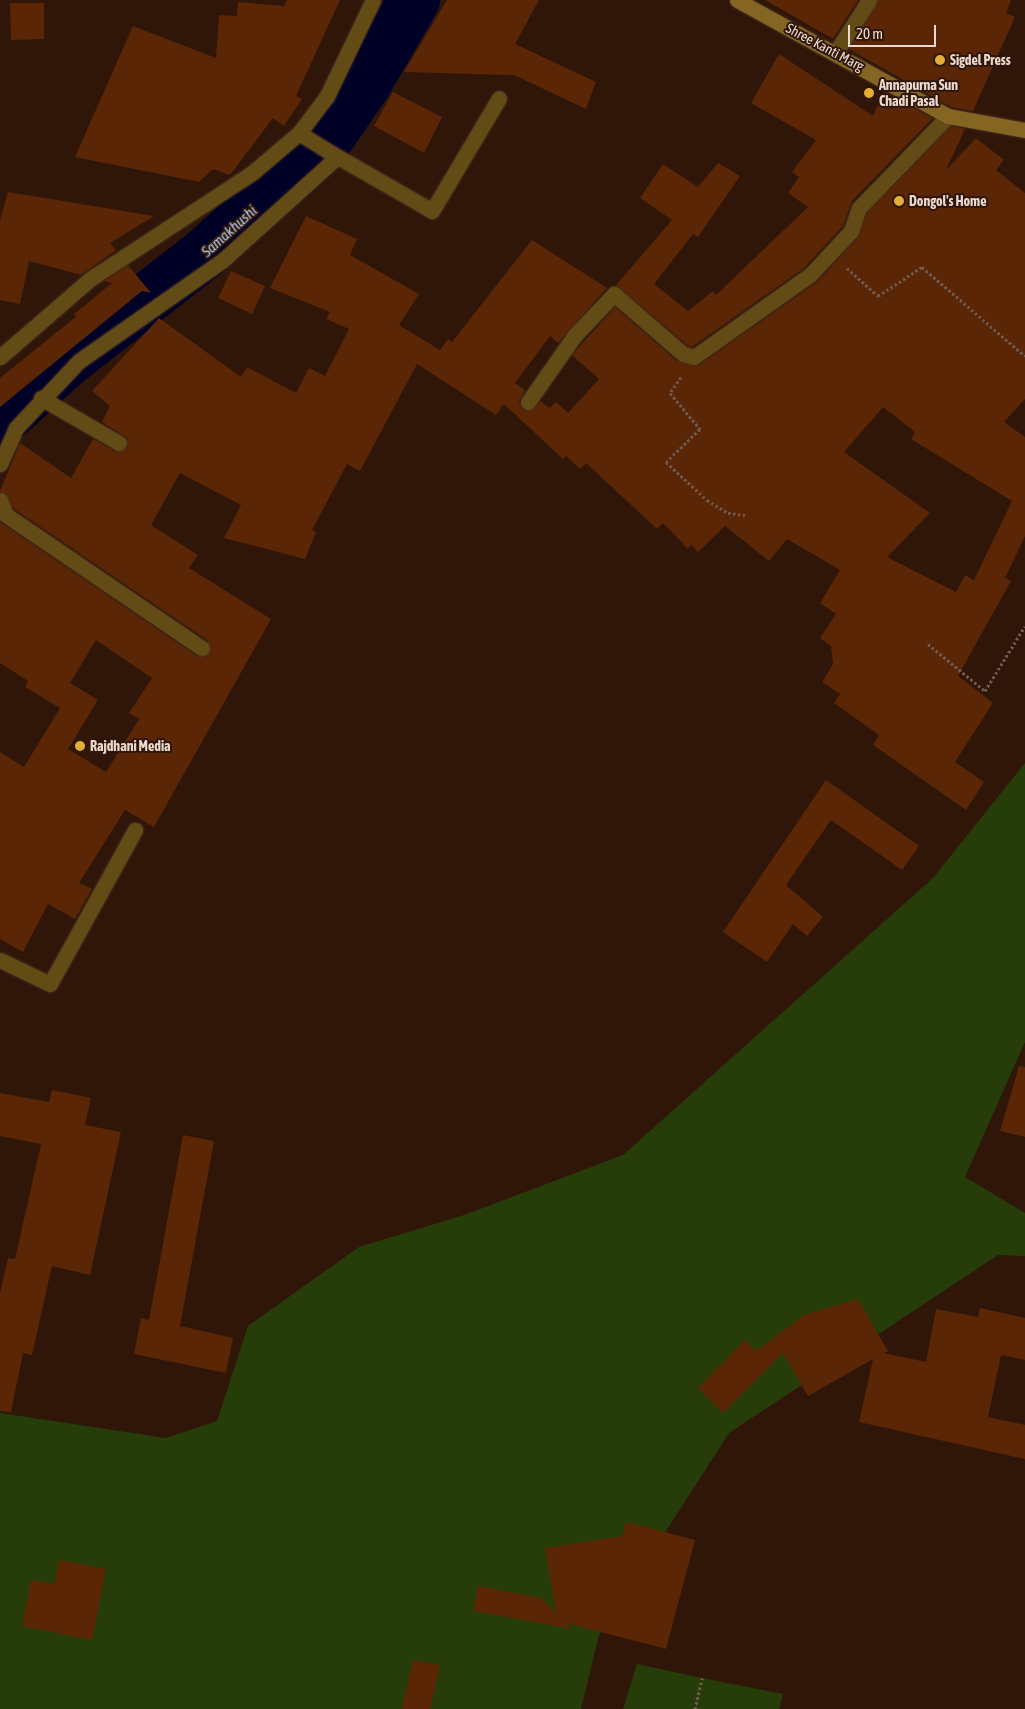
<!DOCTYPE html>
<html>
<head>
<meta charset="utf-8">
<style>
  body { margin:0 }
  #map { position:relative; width:1025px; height:1709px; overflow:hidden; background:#2f1609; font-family:"Asap Condensed",sans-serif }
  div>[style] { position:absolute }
  .green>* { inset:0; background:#273d09 }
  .river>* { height:52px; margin:-26px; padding:0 26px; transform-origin:26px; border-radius:26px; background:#000127 }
  .building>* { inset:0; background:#5a2605 }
  .path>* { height:3px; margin-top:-1.5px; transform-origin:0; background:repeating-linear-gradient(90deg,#70594e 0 2.5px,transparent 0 5px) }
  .roads { filter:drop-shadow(0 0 1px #493125) drop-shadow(0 0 1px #493125) }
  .lane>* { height:15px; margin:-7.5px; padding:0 7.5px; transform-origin:7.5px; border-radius:7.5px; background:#634b15 }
  .street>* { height:15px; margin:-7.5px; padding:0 7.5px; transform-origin:7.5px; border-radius:7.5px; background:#634b15 }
  .secondary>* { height:15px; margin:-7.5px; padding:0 7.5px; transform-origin:7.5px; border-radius:7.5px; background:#856522 }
  .dots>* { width:14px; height:14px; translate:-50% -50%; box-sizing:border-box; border:2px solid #2f1609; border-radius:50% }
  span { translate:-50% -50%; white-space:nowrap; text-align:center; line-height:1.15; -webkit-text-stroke:4px #2f1609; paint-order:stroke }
  .street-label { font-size:14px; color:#ebd9d0 }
  .poi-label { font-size:14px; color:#ebd9d0; font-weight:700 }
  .left { translate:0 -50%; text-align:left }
  .water-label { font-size:15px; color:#b3cdef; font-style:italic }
  .scale { position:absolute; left:848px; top:25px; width:88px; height:22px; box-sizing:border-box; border:2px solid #ebd9d0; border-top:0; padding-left:6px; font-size:15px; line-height:18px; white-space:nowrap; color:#ebd9d0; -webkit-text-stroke:4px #2f1609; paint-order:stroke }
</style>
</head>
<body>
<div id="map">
  <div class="green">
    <div style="clip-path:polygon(1025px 763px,1025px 1042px,965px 1177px,1025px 1213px,1025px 1256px,998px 1255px,729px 1433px,599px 1635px,581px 1709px,0 1709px,0 1413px,166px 1438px,217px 1421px,248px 1326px,359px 1247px,464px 1215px,623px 1155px,933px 878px)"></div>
    <div style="clip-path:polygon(637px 1664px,702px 1678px,783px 1694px,779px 1709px,623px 1709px)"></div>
  </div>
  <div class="river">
    <div style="left:0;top:422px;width:89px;rotate:-42.3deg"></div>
    <div style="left:66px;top:362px;width:174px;rotate:-38deg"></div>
    <div style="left:203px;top:255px;width:157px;rotate:-41.9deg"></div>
    <div style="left:320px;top:150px;width:83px;rotate:-55.7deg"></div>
    <div style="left:367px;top:81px;width:94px;rotate:-59.9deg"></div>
  </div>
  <div class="building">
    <div style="clip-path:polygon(287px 0,340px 0,296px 96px,302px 99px,284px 126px,273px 118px,230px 175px,213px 169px,199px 182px,75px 157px,133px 26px,216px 58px,219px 15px,237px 16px,238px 2px,284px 6px)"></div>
    <div style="clip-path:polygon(447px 0,539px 0,515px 44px,596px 82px,586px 109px,514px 75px,404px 72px)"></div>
    <div style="clip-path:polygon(765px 0,858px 0,833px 39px)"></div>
    <div style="clip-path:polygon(878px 0,1011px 0,1006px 13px,1015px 17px,973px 111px,951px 107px,849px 49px)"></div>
    <div style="clip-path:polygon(10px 3px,44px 3px,44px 39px,11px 40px)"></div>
    <div style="clip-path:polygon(779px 54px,873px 116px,884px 92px,933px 118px,852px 201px,843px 226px,804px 268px,692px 347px,688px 346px,616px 285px,672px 220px,640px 198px,663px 164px,698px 187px,718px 163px,740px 176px,698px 237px,693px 234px,654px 284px,688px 311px,713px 291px,716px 295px,808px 207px,788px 193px,799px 177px,792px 172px,816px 140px,751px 103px)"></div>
    <div style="clip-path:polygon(393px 92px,442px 117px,424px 153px,374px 126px)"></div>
    <div style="clip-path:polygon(evenodd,951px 126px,965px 129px,946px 170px,976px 138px,1004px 160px,996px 170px,1025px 193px,1025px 399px,1004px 422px,1025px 437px,1025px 536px,1005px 578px,1011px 581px,958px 676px,993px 703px,955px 762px,984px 782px,966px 810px,873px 745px,879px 735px,834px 703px,840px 694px,822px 682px,833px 664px,831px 646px,820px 638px,836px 614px,820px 603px,840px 570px,787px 539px,769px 561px,725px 526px,698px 552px,691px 545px,688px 549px,663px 523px,657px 529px,586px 463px,580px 469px,566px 456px,563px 459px,504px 404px,496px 415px,417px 364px,360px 471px,347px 464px,312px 530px,316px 532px,305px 559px,224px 538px,241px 505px,180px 473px,151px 525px,198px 555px,189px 568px,271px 619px,154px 827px,125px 810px,79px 883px,92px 889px,75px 919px,48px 904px,23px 952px,0 939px,0 752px,24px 767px,60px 708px,25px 687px,28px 681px,0 663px,0 522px,197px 656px,206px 657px,211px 649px,207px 640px,14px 509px,0 491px,20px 443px,71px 478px,93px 439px,115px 451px,127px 448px,127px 438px,102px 422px,110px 406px,92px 391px,159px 318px,241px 377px,247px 367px,296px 393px,309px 368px,325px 376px,349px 329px,326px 319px,330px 312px,270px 288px,306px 216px,357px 239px,350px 255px,419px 294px,399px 325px,440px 350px,448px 339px,452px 342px,532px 240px,607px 288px,558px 343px,550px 336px,515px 383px,525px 390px,519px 401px,523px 410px,532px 410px,540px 401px,550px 408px,556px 402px,568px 413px,599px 379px,572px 355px,615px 307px,677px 361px,699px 365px,817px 282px,858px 237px,867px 213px,951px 126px,883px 407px,915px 432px,911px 439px,1012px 501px,974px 580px,965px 575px,956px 592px,887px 557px,930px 513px,844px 452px,883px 407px,951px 126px,96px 640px,152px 678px,129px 713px,139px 719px,106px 772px,68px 749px,98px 700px,70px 683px,96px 640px)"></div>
    <div style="clip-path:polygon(8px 192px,154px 216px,110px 243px,116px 250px,81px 275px,29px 261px,20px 304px,0 300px,0 220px)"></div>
    <div style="clip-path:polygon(128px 265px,151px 293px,142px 291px,0 407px,0 378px,77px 316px,73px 315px,112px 283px,104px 281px)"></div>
    <div style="clip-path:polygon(231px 271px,265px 286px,252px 314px,218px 298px)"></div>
    <div style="clip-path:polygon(826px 780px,919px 846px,902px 870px,831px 820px,786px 885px,823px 917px,807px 936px,793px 924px,767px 962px,723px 932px)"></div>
    <div style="clip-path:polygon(1019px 1066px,1025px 1067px,1025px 1137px,1000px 1131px)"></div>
    <div style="clip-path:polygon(52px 1090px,91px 1098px,85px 1125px,121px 1132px,90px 1275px,52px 1266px,32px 1355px,23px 1353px,11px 1412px,0 1411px,0 1293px,8px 1258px,15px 1259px,41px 1144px,0 1136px,0 1093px,49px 1102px)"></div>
    <div style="clip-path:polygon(183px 1135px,214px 1141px,180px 1326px,233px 1338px,226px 1373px,134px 1354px,141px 1318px,149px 1320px)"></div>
    <div style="clip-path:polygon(858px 1299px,888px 1351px,884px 1353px,926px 1362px,936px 1309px,978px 1317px,980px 1308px,1025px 1318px,1025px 1360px,1001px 1355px,988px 1417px,1025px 1425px,1025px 1459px,859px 1422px,873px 1359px,808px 1396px,783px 1353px,723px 1413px,698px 1388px,745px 1340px,756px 1351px,804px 1315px)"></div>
    <div style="clip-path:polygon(626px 1522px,695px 1540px,666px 1649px,566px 1623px,572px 1629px,473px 1611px,478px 1586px,541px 1598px,556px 1613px,545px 1548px,622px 1536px)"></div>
    <div style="clip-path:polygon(59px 1560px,106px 1569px,92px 1640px,22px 1626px,31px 1580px,54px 1584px)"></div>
    <div style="clip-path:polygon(413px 1660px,440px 1665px,430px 1709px,402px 1709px)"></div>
  </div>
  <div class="path">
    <div style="left:847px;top:268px;width:42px;rotate:42.1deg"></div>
    <div style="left:878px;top:296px;width:53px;rotate:-33.4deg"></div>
    <div style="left:922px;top:267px;width:136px;rotate:40.8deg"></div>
    <div style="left:681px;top:377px;width:19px;rotate:125deg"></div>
    <div style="left:670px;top:393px;width:47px;rotate:50.2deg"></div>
    <div style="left:700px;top:429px;width:47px;rotate:135.9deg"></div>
    <div style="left:666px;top:462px;width:56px;rotate:42.8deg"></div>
    <div style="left:707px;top:500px;width:25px;rotate:32deg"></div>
    <div style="left:728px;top:513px;width:17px;rotate:7deg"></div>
    <div style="left:928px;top:644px;width:74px;rotate:39.5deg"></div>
    <div style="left:985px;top:691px;width:76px;rotate:-58.4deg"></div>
    <div style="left:695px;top:1709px;width:32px;rotate:-77deg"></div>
  </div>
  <div class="roads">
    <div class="lane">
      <div style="left:333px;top:154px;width:114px;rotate:29.9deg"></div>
      <div style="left:432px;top:211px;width:131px;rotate:-59.3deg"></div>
      <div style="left:0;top:464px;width:39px;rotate:-66deg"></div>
      <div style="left:16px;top:428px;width:92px;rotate:-46.8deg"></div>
      <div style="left:79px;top:361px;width:174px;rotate:-35deg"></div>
      <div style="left:222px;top:261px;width:155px;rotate:-42.1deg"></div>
    </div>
    <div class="street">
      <div style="left:836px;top:52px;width:62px;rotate:-57.6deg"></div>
      <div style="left:299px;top:133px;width:40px;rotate:32deg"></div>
      <div style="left:0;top:357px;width:119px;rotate:-40.9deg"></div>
      <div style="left:90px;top:279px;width:194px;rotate:-33.2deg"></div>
      <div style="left:252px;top:173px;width:62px;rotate:-40.4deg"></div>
      <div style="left:299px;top:133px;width:46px;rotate:-52.9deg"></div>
      <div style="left:327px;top:96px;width:106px;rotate:-64.4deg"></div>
      <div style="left:41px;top:398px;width:90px;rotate:30deg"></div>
      <div style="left:528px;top:402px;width:82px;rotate:-55deg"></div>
      <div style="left:575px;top:335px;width:57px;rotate:-46.4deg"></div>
      <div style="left:614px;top:294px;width:91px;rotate:41deg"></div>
      <div style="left:683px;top:354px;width:11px;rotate:15deg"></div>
      <div style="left:694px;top:357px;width:142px;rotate:-35.3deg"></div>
      <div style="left:810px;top:275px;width:60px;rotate:-47deg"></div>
      <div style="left:851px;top:231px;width:24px;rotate:-71deg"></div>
      <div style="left:859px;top:208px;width:128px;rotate:-45.9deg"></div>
      <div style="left:0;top:500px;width:16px;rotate:68deg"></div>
      <div style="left:6px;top:515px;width:237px;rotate:34.2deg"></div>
      <div style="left:0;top:960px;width:55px;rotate:25.6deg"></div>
      <div style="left:50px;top:984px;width:176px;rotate:-61.1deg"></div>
    </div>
    <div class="secondary">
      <div style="left:737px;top:0;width:241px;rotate:28.8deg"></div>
      <div style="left:948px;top:116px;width:78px;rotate:10.3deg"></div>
    </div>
  </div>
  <div class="dots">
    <div style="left:940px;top:60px;background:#e2af34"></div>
    <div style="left:869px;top:93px;background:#e2af34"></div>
    <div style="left:899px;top:201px;background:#e2af34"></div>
    <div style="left:80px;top:746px;background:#e2af34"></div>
  </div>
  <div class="street-label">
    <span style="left:825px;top:47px;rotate:28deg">Shree Kanti Marg</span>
  </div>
  <div class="poi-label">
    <span class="left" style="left:950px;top:60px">Sigdel Press</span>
    <span class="left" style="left:879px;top:93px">Annapurna Sun<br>Chadi Pasal</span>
    <span class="left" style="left:909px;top:201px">Dongol's Home</span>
    <span class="left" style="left:90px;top:746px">Rajdhani Media</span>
  </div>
  <div class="water-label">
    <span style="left:229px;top:231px;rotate:-42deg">Samakhushi</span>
  </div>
  <div class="scale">20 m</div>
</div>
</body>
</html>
